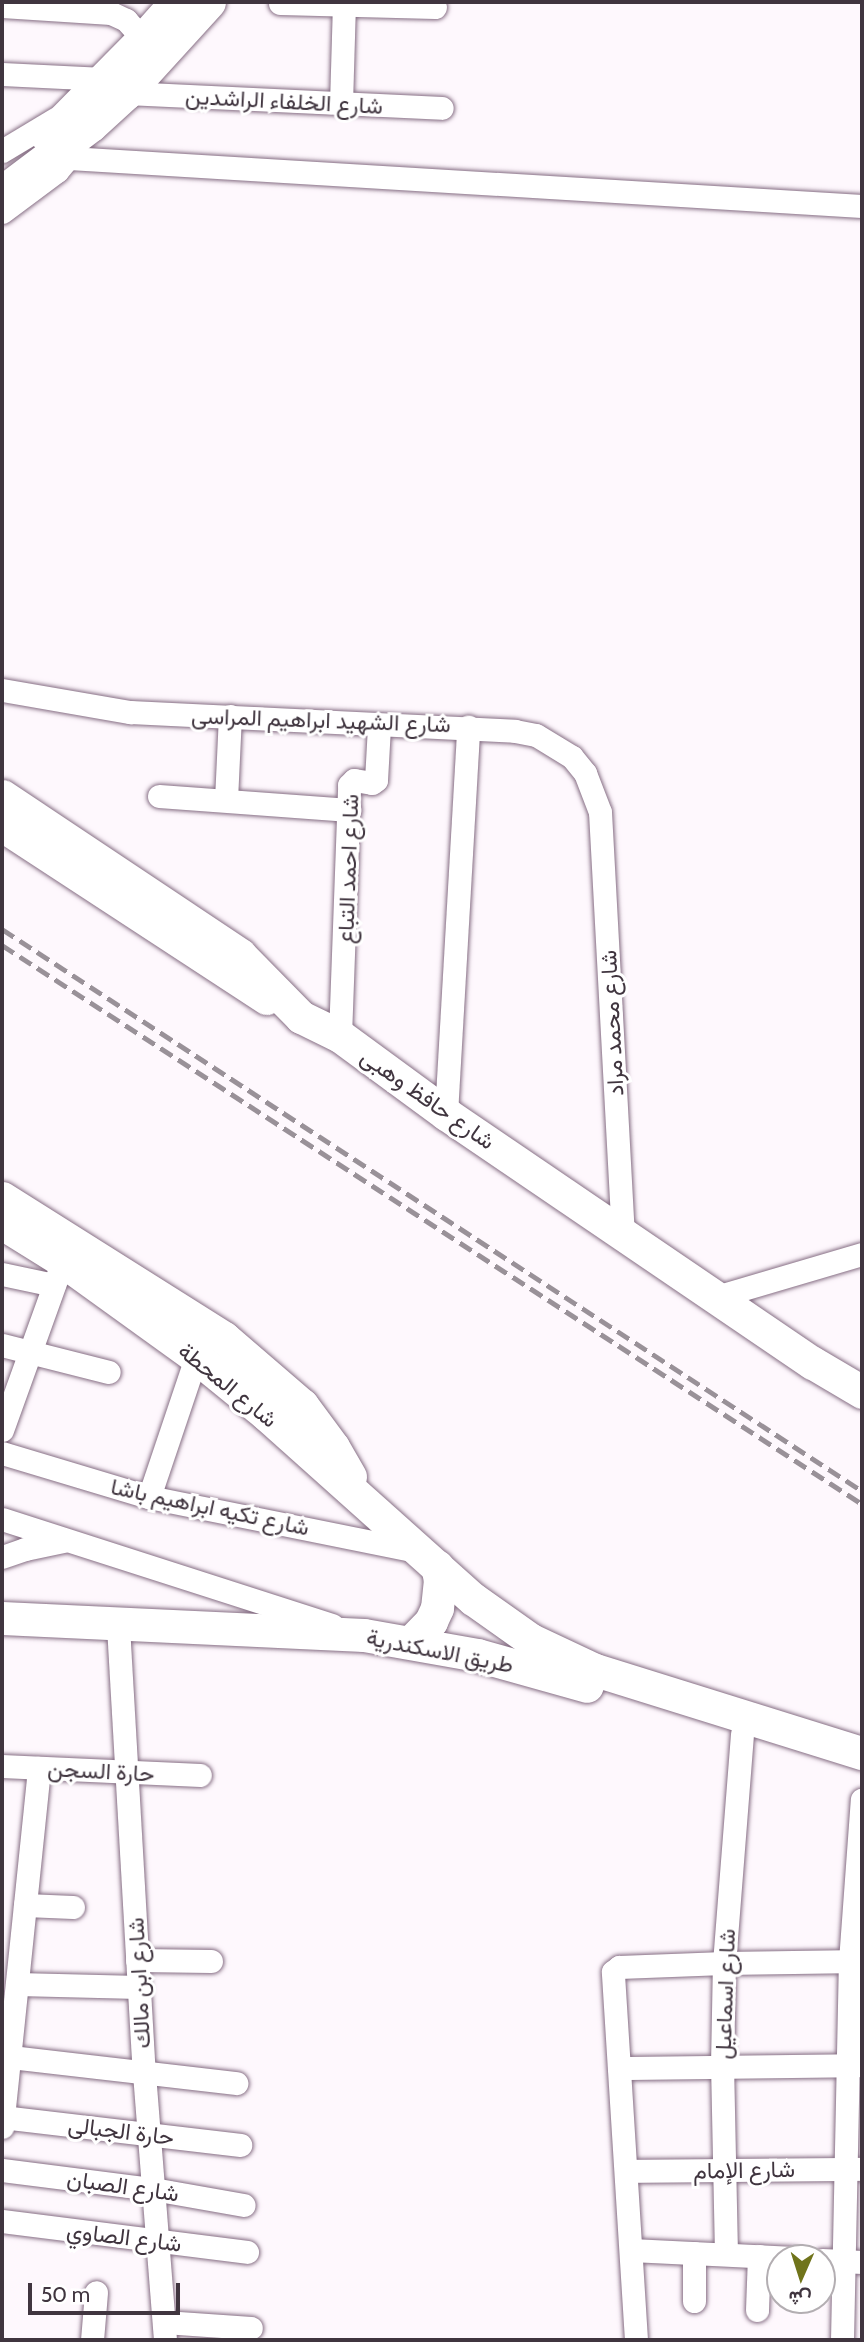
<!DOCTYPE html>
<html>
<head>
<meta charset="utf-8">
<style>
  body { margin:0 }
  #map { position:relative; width:864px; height:2342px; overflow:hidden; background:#fef8fd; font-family:Cabin,Vazirmatn,sans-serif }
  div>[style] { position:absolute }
  .roads { filter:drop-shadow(0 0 2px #866e84) drop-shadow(0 0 2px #866e84) }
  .street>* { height:23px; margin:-11.5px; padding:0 11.5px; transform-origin:11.5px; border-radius:11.5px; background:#fff }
  .secondary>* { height:33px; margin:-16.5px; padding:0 16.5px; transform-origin:16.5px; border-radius:16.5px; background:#fff }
  .rail>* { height:5px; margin-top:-2.5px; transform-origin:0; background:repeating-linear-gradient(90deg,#999198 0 14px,transparent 0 21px) }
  span { translate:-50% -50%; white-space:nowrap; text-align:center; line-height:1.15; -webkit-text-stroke:6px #fff; paint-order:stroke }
  .street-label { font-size:23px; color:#40353f }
  .frame { position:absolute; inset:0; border:4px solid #40353f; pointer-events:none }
  .north { position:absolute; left:766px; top:2244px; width:70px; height:70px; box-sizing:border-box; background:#fff; border:2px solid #b3aeb2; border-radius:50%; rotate:183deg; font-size:19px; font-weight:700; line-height:28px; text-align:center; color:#40353f }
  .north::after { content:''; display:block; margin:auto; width:24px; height:32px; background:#70741b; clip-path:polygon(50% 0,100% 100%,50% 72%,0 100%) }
  .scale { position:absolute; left:28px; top:2283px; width:152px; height:32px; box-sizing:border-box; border:4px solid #40353f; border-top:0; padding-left:9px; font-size:21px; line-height:24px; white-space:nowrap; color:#40353f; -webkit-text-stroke:5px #fff; paint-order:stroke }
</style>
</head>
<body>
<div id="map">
  <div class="roads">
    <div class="street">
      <div style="left:280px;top:3px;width:155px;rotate:1.5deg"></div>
      <div style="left:2px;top:6px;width:109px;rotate:3.7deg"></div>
      <div style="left:111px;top:13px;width:17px;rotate:25deg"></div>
      <div style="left:126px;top:20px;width:25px;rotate:48deg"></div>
      <div style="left:2px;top:74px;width:102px;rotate:2.8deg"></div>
      <div style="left:126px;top:93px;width:316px;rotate:2.7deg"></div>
      <div style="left:341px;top:104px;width:102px;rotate:-88.3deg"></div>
      <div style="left:2px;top:151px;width:62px;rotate:-31.1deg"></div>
      <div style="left:69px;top:158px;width:794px;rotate:3.46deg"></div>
      <div style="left:2px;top:212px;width:69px;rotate:-36.7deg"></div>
      <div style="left:57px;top:171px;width:30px;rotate:-50deg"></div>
      <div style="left:2px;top:690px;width:130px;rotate:9.8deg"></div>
      <div style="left:130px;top:712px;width:385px;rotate:2.8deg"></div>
      <div style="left:515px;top:731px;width:21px;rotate:11deg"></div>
      <div style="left:536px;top:735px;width:42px;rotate:31.4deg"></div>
      <div style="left:572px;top:757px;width:21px;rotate:51deg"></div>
      <div style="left:585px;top:773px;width:42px;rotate:69deg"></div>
      <div style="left:600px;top:812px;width:422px;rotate:86.9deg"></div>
      <div style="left:159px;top:796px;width:191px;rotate:4.2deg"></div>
      <div style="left:226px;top:800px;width:84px;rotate:-87.3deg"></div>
      <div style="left:340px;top:1036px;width:251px;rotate:-87.9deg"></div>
      <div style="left:349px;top:785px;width:7px;rotate:-45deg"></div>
      <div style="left:354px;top:780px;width:18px;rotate:9deg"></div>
      <div style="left:372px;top:783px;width:5px;rotate:-37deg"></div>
      <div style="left:376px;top:780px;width:54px;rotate:-86.8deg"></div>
      <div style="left:446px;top:1114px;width:388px;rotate:-86.7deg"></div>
      <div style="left:2px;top:1274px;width:53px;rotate:11.9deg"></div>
      <div style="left:716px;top:1297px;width:152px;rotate:-16.4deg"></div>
      <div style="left:2px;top:1345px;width:110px;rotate:14.2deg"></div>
      <div style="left:2px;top:1430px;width:180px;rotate:-70.2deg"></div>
      <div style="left:2px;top:1453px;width:153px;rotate:16.7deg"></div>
      <div style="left:149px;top:1497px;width:274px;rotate:11.4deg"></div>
      <div style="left:149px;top:1497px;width:148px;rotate:-71.4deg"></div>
      <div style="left:2px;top:1519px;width:347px;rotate:17.8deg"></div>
      <div style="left:2px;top:1557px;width:24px;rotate:-19deg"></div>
      <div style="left:25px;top:1549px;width:39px;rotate:-12deg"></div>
      <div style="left:118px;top:1626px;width:448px;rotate:86.7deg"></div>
      <div style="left:144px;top:2073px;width:268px;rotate:85.5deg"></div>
      <div style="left:2px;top:1766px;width:198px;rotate:2.6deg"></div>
      <div style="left:25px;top:1905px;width:48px;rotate:2.4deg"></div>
      <div style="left:137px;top:1960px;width:74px;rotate:0.8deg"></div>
      <div style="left:17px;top:1984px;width:122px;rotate:1.4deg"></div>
      <div style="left:2px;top:2056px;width:236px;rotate:6.6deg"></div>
      <div style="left:619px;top:2068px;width:243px;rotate:-0.7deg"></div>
      <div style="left:2px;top:2117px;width:240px;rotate:6.7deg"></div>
      <div style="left:2px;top:2127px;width:361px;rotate:-84.1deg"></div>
      <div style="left:2px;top:2170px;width:152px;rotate:7.2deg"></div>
      <div style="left:153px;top:2189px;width:92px;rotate:10deg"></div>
      <div style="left:626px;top:2171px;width:235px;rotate:-0.5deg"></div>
      <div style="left:2px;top:2221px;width:247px;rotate:7.2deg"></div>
      <div style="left:631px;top:2250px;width:163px;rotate:2.8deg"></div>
      <div style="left:694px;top:2253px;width:48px;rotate:90deg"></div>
      <div style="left:726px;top:2254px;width:189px;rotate:-91.2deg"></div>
      <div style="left:722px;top:2065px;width:102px;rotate:-88.9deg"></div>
      <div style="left:724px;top:1963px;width:230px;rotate:-85.5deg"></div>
      <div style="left:822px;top:2260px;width:40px;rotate:2.9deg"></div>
      <div style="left:757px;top:2310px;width:54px;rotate:-87.9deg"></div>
      <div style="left:164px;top:2322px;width:87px;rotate:3.9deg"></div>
      <div style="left:92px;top:2340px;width:48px;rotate:-85.2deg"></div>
      <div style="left:636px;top:2340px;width:369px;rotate:-93.6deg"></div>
      <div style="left:613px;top:1972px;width:8px;rotate:-40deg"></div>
      <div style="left:619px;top:1967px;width:105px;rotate:-2.2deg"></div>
      <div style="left:724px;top:1963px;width:138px;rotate:-0.8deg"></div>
      <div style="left:842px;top:2340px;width:379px;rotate:-88.8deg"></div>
      <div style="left:850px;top:1961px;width:162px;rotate:-85.8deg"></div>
    </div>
    <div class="secondary">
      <div style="left:47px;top:136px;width:136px;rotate:-45.3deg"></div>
      <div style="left:143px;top:39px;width:50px;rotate:-48.3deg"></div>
      <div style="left:2px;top:192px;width:111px;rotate:-37deg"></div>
      <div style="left:91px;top:125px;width:47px;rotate:-42.4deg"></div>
      <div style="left:126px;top:93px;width:123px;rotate:-47.6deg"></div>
      <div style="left:2px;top:796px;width:286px;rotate:33.7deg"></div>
      <div style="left:240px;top:955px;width:87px;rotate:45.5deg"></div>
      <div style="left:301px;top:1017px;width:43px;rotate:26deg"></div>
      <div style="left:340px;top:1036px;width:132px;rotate:36.3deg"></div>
      <div style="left:446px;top:1114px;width:443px;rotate:34.2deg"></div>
      <div style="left:813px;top:1363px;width:57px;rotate:30.6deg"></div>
      <div style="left:2px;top:825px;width:316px;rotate:33.2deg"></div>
      <div style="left:2px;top:1198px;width:262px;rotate:32.2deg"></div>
      <div style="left:224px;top:1338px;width:103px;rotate:40.7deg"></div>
      <div style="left:302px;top:1405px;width:52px;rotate:53.6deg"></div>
      <div style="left:333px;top:1447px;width:34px;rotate:60deg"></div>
      <div style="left:2px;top:1223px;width:72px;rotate:31.9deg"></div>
      <div style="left:63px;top:1261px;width:164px;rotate:35.8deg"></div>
      <div style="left:196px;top:1357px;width:92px;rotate:39.2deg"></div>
      <div style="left:267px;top:1415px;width:276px;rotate:41.8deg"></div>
      <div style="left:473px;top:1599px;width:71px;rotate:35.3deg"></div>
      <div style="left:531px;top:1640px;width:71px;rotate:25.1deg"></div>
      <div style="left:595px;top:1670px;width:280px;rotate:17.3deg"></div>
      <div style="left:2px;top:1618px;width:362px;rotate:2.7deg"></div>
      <div style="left:364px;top:1635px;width:115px;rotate:10deg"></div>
      <div style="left:477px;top:1655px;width:114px;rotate:15.7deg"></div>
      <div style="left:411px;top:1642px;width:29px;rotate:-46deg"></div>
      <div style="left:431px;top:1621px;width:14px;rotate:-65deg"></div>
      <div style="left:437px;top:1608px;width:28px;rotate:-84deg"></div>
      <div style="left:440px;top:1580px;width:14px;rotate:-102deg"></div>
    </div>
  </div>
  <div class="rail">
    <div style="left:2px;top:929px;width:1027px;rotate:33.16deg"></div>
    <div style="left:2px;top:945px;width:1026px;rotate:33.02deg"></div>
  </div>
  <div class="street-label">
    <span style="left:284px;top:101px;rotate:3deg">شارع الخلفاء الراشدين</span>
    <span style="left:321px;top:720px;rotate:2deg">شارع الشهيد ابراهيم المراسى</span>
    <span style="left:348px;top:869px;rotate:-88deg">شارع احمد التباع</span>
    <span style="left:612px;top:1023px;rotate:-93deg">شارع محمد مراد</span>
    <span style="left:428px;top:1099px;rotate:35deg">شارع حافظ وهبى</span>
    <span style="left:228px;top:1385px;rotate:39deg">شارع المحطة</span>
    <span style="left:210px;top:1507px;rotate:12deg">شارع تكيه ابراهيم باشا</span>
    <span style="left:440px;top:1651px;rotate:11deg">طريق الاسكندرية</span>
    <span style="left:101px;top:1771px;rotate:3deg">حارة السجن</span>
    <span style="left:139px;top:1983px;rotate:-93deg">شارع ابن مالك</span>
    <span style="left:725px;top:1994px;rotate:-88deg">شارع اسماعيل</span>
    <span style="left:121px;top:2131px;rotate:7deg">حارة الجبالى</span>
    <span style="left:744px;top:2170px;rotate:-1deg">شارع الإمام</span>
    <span style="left:123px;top:2186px;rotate:8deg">شارع الصبان</span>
    <span style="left:124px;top:2237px;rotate:7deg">شارع الصاوي</span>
  </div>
  <div class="frame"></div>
  <div class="north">ش</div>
  <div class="scale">50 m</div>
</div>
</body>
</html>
